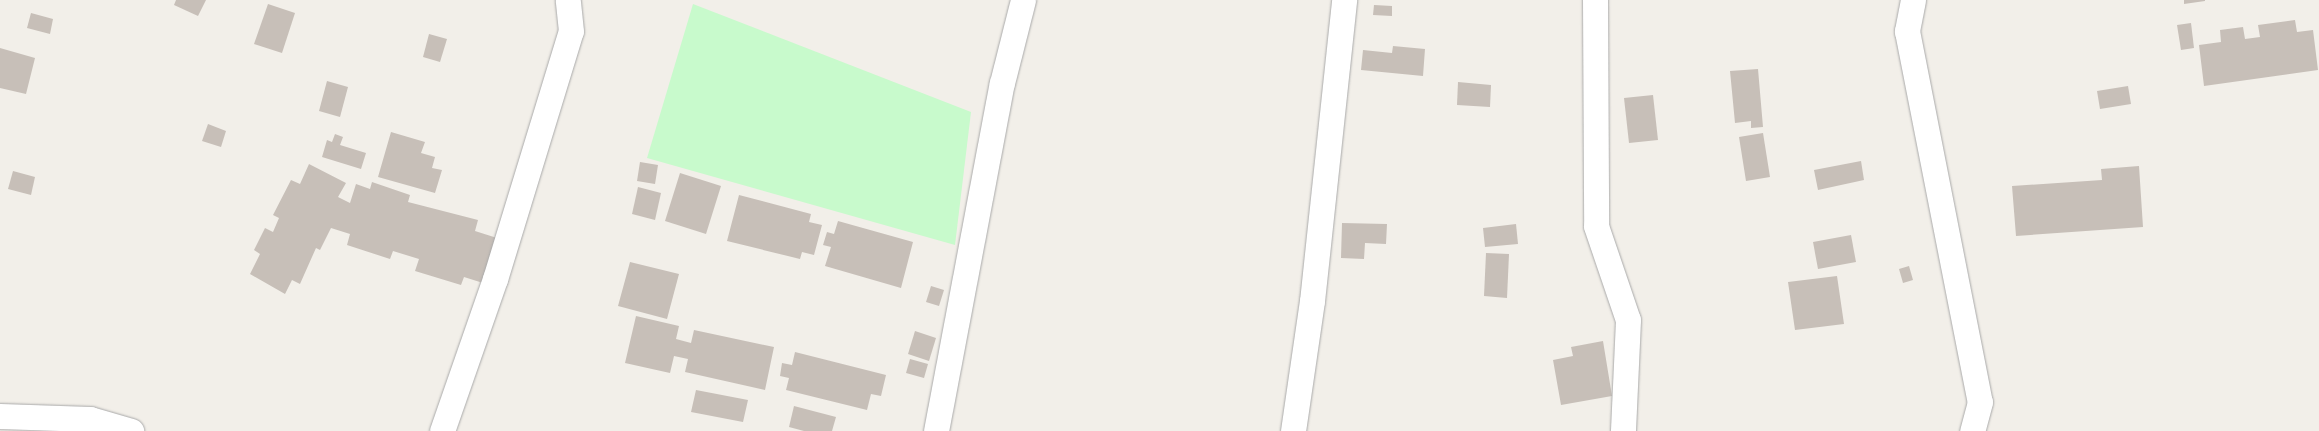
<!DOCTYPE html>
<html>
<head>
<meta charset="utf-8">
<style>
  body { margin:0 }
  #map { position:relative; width:2319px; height:431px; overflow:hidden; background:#f2efe9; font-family:"Space Grotesk",sans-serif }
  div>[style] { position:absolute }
  .park>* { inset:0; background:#c8facc }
  .building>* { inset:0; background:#c7bfb8 }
  .roads { filter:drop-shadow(0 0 1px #a9a9a9) drop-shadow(0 0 1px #a9a9a9) }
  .minor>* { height:25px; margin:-12.5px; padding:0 12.5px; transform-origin:12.5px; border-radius:12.5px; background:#fff }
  span { translate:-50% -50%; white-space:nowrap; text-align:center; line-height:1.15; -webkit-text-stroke:5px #fff; paint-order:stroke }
</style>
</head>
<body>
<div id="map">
  <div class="park">
    <div style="clip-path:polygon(693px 4px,971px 112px,955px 245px,647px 158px)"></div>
  </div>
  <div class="building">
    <div style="clip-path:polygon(176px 0,206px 0,198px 16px,174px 5px)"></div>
    <div style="clip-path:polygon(2184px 0,2205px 0,2205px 1px,2184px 4px)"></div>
    <div style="clip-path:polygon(268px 4px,295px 13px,282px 53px,254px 44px)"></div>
    <div style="clip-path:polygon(1374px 5px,1392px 6px,1392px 16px,1373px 15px)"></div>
    <div style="clip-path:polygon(31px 13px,53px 19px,50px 34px,27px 28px)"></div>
    <div style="clip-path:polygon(2295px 20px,2297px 32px,2313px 30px,2318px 70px,2204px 86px,2199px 45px,2221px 42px,2220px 30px,2243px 27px,2245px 39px,2260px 37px,2258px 25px)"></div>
    <div style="clip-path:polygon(2191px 23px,2194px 48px,2181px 50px,2177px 25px)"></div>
    <div style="clip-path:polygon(429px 34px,447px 39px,440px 62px,423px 57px)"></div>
    <div style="clip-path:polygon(1393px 46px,1425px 49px,1423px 76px,1361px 70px,1363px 50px,1392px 53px)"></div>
    <div style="clip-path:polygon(0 48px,35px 58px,26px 94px,0 88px)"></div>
    <div style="clip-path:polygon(1758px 69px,1763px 127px,1751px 128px,1751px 121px,1735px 123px,1730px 71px)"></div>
    <div style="clip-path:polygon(327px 81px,348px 87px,340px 117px,319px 111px)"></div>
    <div style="clip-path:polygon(1458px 82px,1491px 85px,1490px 107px,1457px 105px)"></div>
    <div style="clip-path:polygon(2128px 86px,2131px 104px,2100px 109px,2097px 91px)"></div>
    <div style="clip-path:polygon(1653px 95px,1658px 140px,1629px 143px,1624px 98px)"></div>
    <div style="clip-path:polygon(208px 124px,226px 131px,221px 147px,202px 141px)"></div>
    <div style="clip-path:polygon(391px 132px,425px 142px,421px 153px,435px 157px,432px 168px,442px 170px,435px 193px,378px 177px)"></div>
    <div style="clip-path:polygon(1763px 133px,1770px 177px,1746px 181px,1739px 137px)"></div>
    <div style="clip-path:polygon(335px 134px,343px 137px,340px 145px,366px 153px,361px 169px,322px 157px,327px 140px,332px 142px)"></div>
    <div style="clip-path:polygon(1861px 161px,1864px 180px,1818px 190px,1814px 170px)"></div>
    <div style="clip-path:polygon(640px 162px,658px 165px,655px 184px,637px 181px)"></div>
    <div style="clip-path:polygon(309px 164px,346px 183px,338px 197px,350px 203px,356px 184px,370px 189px,372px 182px,410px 195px,408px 202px,478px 220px,475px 231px,497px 238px,483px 283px,464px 277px,461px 285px,415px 271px,419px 259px,393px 251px,390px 259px,347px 245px,350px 234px,331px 228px,320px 250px,316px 248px,300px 284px,292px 280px,285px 294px,250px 274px,260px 254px,254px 250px,265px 228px,273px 232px,279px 218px,273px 215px,291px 180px,300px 184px)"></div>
    <div style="clip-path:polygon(2139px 166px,2143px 227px,2016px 236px,2012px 186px,2102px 180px,2101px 169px)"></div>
    <div style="clip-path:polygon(13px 171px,35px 177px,31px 195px,8px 189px)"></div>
    <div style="clip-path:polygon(680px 173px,721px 186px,706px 234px,665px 221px)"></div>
    <div style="clip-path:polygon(638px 187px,661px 193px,655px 220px,632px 214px)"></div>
    <div style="clip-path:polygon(739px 195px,811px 214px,809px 222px,822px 225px,814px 255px,802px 252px,800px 259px,727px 241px)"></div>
    <div style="clip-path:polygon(838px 221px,913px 242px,901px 288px,825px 266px,831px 247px,823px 245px,827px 232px,834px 234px)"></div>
    <div style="clip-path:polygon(1342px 223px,1387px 224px,1386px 244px,1365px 243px,1364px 259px,1341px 258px)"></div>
    <div style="clip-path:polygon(1516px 224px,1518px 244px,1485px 247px,1483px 228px)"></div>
    <div style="clip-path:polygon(1851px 235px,1856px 262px,1818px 269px,1813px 242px)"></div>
    <div style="clip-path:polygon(1486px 253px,1509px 254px,1507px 298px,1484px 296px)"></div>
    <div style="clip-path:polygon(630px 262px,679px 274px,667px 319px,618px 306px)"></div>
    <div style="clip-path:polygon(1909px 266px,1913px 280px,1903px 283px,1899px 269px)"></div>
    <div style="clip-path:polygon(1837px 276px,1844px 324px,1795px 330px,1788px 282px)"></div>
    <div style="clip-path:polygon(931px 286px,944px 290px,939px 306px,926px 302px)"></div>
    <div style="clip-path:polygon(636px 316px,679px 326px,676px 339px,691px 343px,694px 330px,774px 347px,765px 390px,685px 372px,688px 359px,674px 356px,670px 373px,625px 363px)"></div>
    <div style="clip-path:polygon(915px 331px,936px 338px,929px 361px,908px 354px)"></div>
    <div style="clip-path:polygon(1603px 341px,1612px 396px,1561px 405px,1553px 360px,1573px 356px,1571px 347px)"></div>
    <div style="clip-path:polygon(795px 352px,886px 375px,881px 396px,871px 394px,867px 410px,786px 390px,789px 378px,780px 376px,782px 363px,792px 365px)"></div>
    <div style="clip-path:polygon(910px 359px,928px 364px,924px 378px,906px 373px)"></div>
    <div style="clip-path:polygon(696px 390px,748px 400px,743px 422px,691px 412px)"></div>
    <div style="clip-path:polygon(794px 406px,836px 417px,832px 431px,804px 431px,789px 427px)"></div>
  </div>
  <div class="roads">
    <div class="minor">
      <div style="left:1595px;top:0;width:226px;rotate:89.7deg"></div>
      <div style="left:1596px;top:226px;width:99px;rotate:71.2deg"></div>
      <div style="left:1628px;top:320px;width:111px;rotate:92.6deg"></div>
      <div style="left:1913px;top:0;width:32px;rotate:101deg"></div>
      <div style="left:1907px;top:31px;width:378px;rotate:78.9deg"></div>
      <div style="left:1980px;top:402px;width:30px;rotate:105deg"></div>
      <div style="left:0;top:416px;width:90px;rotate:1.9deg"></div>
      <div style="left:90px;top:419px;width:43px;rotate:16.3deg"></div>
      <div style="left:442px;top:431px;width:161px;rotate:-70.8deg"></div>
      <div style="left:495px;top:279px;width:259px;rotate:-73deg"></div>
      <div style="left:571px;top:31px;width:31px;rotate:-96deg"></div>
      <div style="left:936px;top:431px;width:354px;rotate:-79.3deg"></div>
      <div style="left:1002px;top:83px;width:86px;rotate:-75.8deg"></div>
      <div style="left:1293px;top:431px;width:131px;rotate:-81.7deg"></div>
      <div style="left:1312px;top:301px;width:303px;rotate:-83.9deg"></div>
    </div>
  </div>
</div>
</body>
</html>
